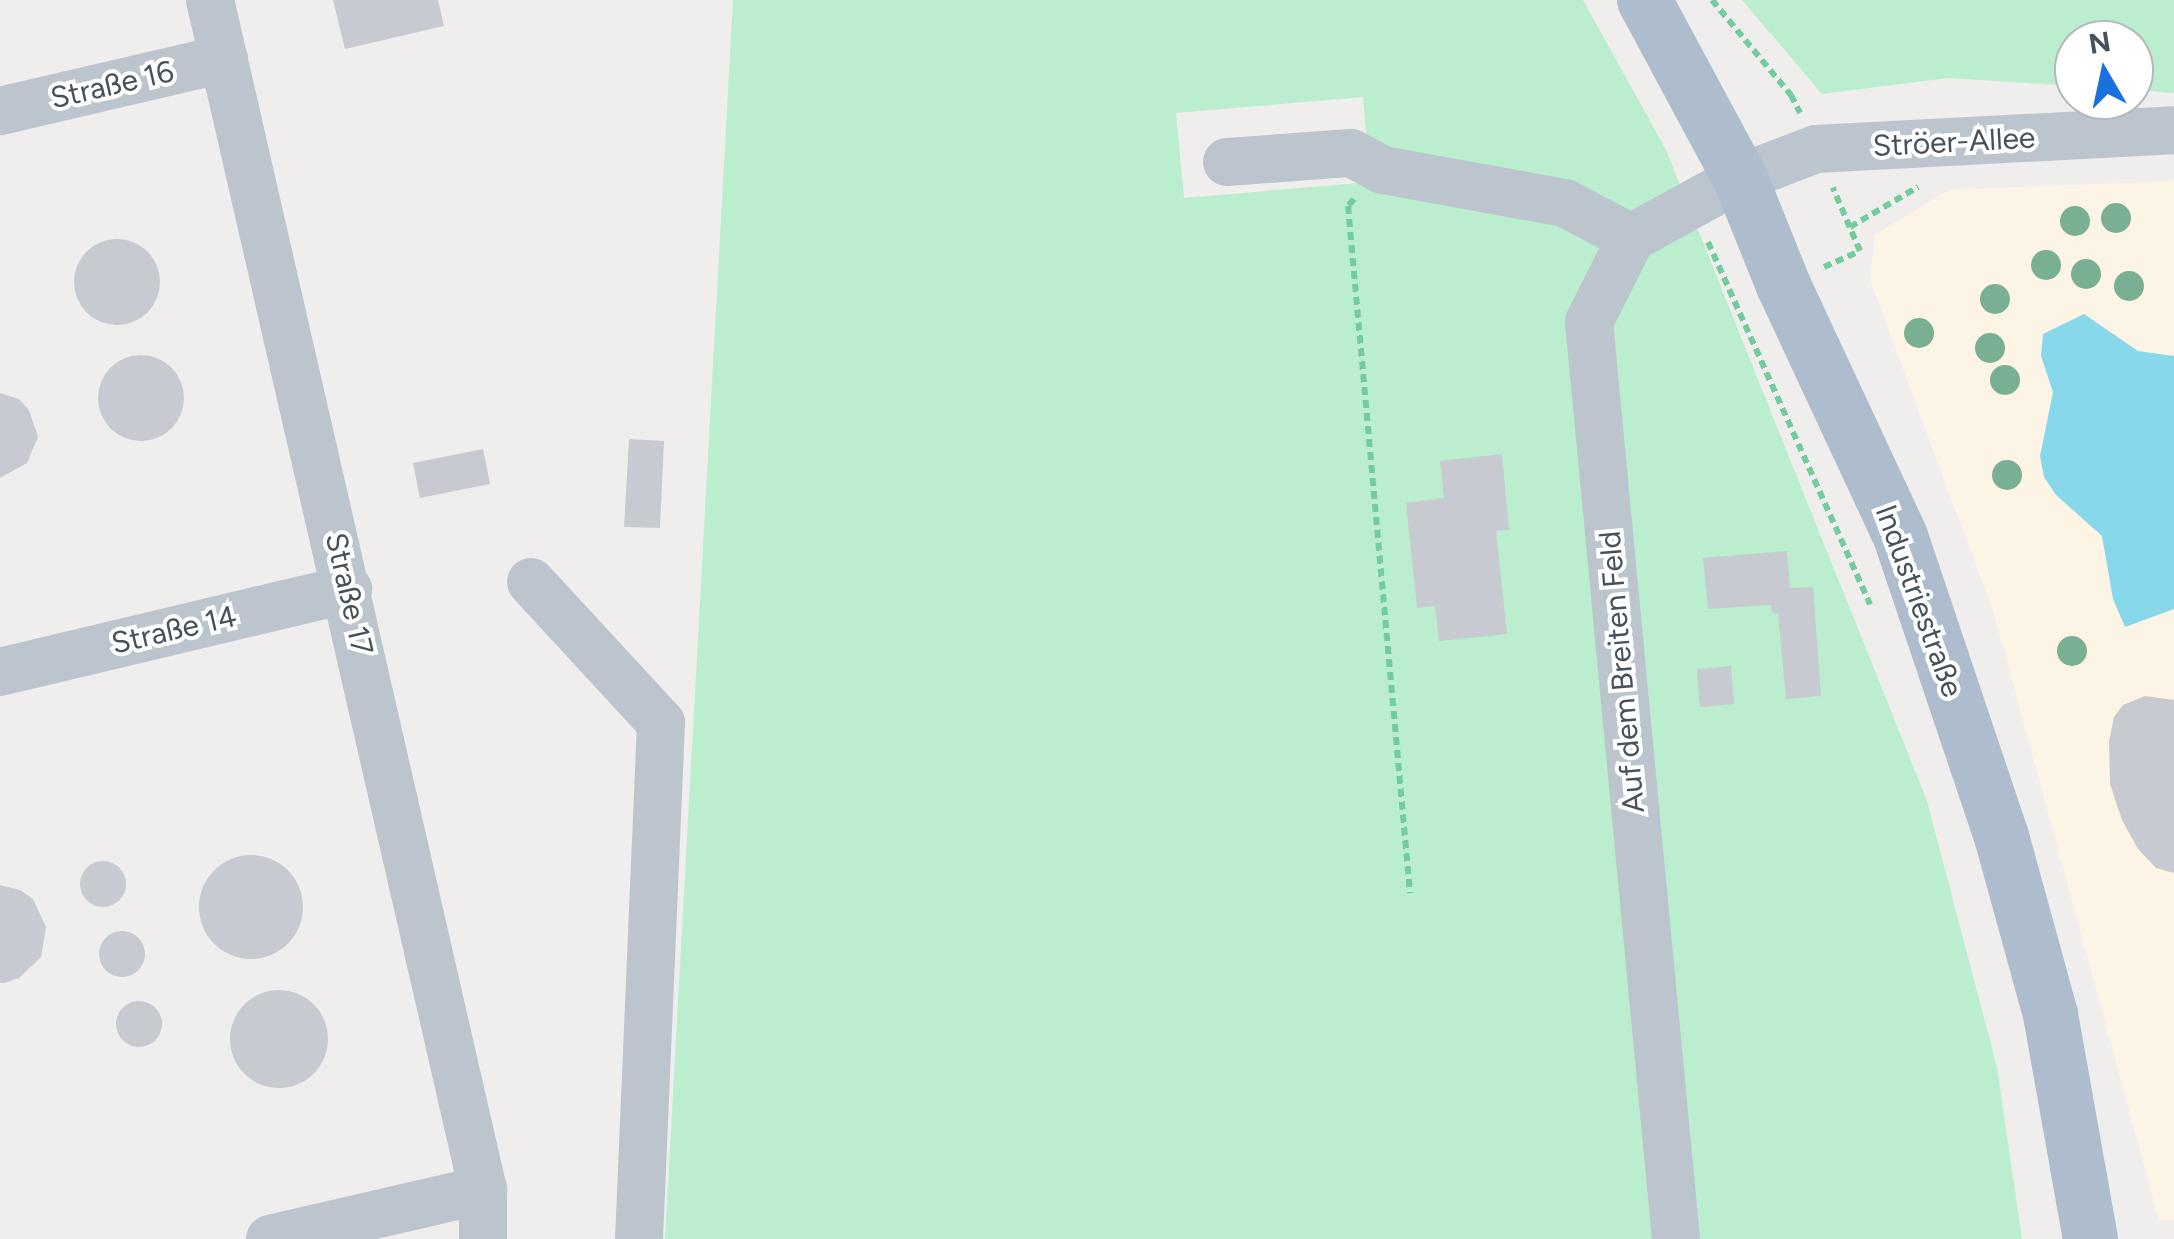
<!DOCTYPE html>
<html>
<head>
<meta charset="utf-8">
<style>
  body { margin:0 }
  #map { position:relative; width:2174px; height:1239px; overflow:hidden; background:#f0eded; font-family:Figtree,sans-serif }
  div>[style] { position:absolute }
  .commercial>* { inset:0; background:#fcf5e6 }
  .green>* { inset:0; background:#bbeece }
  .water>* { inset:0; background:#88d8eb }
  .building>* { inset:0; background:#c7cad0 }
  .round { border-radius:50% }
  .path>* { height:6px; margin-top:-3px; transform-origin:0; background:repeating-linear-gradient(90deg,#73cc9f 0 8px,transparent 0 13px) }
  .minor>* { height:48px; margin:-24px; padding:0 24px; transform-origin:24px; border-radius:24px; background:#bcc5cd }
  .major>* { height:55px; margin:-27.5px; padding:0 27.5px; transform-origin:27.5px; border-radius:27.5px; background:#adbdcd }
  .trees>* { width:30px; height:30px; margin:-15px; border-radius:50%; background:#79af92 }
  span { translate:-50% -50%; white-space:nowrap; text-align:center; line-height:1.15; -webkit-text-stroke:8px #fff; paint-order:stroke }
  .street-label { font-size:30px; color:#46515b }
  .north { position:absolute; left:2054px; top:20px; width:100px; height:100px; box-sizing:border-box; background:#fff; border:2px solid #b5b9bd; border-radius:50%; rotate:351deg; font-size:28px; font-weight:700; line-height:40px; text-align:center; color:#46515b }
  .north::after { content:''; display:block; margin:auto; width:35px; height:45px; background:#1971de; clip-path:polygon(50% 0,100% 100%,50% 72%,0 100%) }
</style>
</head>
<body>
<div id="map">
  <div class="commercial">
    <div style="clip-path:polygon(2174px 181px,2174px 1220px,2159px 1220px,1994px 614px,1870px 280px,1875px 235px,1948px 190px)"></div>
  </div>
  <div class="green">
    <div style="clip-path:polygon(evenodd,733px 0,1583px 0,1666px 150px,1927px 801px,1997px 1067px,2022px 1239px,665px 1239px,733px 0,1363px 97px,1370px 182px,1184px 198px,1176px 113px,1363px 97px)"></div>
    <div style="clip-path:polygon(1742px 0,2174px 0,2174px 93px,2134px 90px,2134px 40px,2074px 40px,2074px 86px,1948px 78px,1822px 94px)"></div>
  </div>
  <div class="water">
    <div style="clip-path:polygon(2084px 314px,2138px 351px,2174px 356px,2174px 609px,2125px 627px,2113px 599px,2102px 536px,2056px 495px,2044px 477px,2040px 456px,2053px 392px,2041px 356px,2043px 334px)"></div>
  </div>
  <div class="building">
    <div style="clip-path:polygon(333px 0,438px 0,444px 26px,345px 49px)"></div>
    <div class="round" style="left:74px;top:239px;width:86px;height:86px"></div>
    <div class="round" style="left:98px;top:355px;width:86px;height:86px"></div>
    <div style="clip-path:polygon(0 393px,19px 399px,29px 410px,38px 437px,27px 463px,0 478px)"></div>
    <div style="clip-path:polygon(629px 439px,664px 441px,660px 528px,624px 527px)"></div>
    <div style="clip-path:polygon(483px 449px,490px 484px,420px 498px,413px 463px)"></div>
    <div style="clip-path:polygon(1502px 454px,1509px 530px,1496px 531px,1507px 634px,1439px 641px,1435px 606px,1417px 608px,1406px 503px,1444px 498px,1440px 461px)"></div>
    <div style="clip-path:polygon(1787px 551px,1790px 588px,1813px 587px,1821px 696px,1786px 699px,1778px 613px,1772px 613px,1771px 605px,1708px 609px,1703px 558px)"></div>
    <div style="clip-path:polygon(1731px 666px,1734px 704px,1700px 707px,1697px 669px)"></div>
    <div style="clip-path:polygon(2145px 696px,2174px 700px,2174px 873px,2156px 868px,2138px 849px,2122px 820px,2110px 784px,2109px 741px,2114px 717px,2123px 705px)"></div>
    <div class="round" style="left:199px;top:855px;width:104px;height:104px"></div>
    <div class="round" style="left:80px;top:861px;width:46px;height:46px"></div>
    <div style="clip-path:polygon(0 885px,20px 890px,33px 899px,46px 927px,41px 957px,19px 978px,4px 983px,0 983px)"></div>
    <div class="round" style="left:99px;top:931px;width:46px;height:46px"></div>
    <div class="round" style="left:230px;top:990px;width:98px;height:98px"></div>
    <div class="round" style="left:116px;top:1001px;width:46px;height:46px"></div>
  </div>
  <div class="path">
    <div style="left:1712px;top:0;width:124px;rotate:50.3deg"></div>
    <div style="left:1791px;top:95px;width:20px;rotate:63deg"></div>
    <div style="left:1354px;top:199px;width:9px;rotate:131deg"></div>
    <div style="left:1348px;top:206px;width:690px;rotate:84.84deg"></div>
    <div style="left:1850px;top:227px;width:79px;rotate:-30.5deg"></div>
    <div style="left:1708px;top:242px;width:397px;rotate:65.9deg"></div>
    <div style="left:1824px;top:267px;width:39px;rotate:-24deg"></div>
    <div style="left:1860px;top:251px;width:69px;rotate:-113.2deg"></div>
  </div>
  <div class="minor">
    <div style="left:210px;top:0;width:1221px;rotate:77.08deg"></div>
    <div style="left:483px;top:1190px;width:49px;rotate:90deg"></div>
    <div style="left:0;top:111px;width:230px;rotate:-13.1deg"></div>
    <div style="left:1227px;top:162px;width:124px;rotate:-4.2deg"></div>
    <div style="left:1351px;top:153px;width:36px;rotate:28deg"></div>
    <div style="left:1383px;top:170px;width:185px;rotate:10.3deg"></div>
    <div style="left:1565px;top:203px;width:75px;rotate:27.9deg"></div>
    <div style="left:531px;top:582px;width:192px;rotate:47.3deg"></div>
    <div style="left:661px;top:723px;width:516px;rotate:92.44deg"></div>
    <div style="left:0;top:672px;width:358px;rotate:-13.4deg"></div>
    <div style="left:270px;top:1239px;width:219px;rotate:-13deg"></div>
    <div style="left:1676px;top:1239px;width:921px;rotate:-95.42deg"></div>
    <div style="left:1589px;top:322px;width:94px;rotate:-63.4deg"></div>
    <div style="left:1631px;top:238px;width:124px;rotate:-28.8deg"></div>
    <div style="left:1740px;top:178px;width:81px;rotate:-20.9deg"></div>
    <div style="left:1816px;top:149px;width:359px;rotate:-3deg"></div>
  </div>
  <div class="major">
    <div style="left:1644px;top:0;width:202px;rotate:61.7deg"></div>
    <div style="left:1740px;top:178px;width:115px;rotate:68.1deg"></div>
    <div style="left:1783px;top:285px;width:277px;rotate:65deg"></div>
    <div style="left:1900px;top:536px;width:317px;rotate:71.4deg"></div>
    <div style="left:2001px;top:836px;width:185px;rotate:74.6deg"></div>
    <div style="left:2050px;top:1014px;width:229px;rotate:79.9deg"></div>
  </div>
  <div class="trees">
    <div style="left:2116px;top:218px"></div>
    <div style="left:2075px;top:221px"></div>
    <div style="left:2046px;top:265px"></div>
    <div style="left:2086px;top:274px"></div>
    <div style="left:2129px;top:286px"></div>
    <div style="left:1995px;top:299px"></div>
    <div style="left:1919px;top:333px"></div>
    <div style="left:1990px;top:348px"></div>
    <div style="left:2005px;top:380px"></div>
    <div style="left:2007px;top:475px"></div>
    <div style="left:2072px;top:651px"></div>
  </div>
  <div class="street-label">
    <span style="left:112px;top:85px;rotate:-13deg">Straße 16</span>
    <span style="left:1954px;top:142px;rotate:-3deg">Ströer-Allee</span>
    <span style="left:349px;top:594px;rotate:77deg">Straße 17</span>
    <span style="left:1919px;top:601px;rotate:70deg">Industriestraße</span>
    <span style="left:174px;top:630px;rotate:-13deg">Straße 14</span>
    <span style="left:1622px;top:672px;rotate:-95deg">Auf dem Breiten Feld</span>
  </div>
  <div class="north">N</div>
</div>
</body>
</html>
